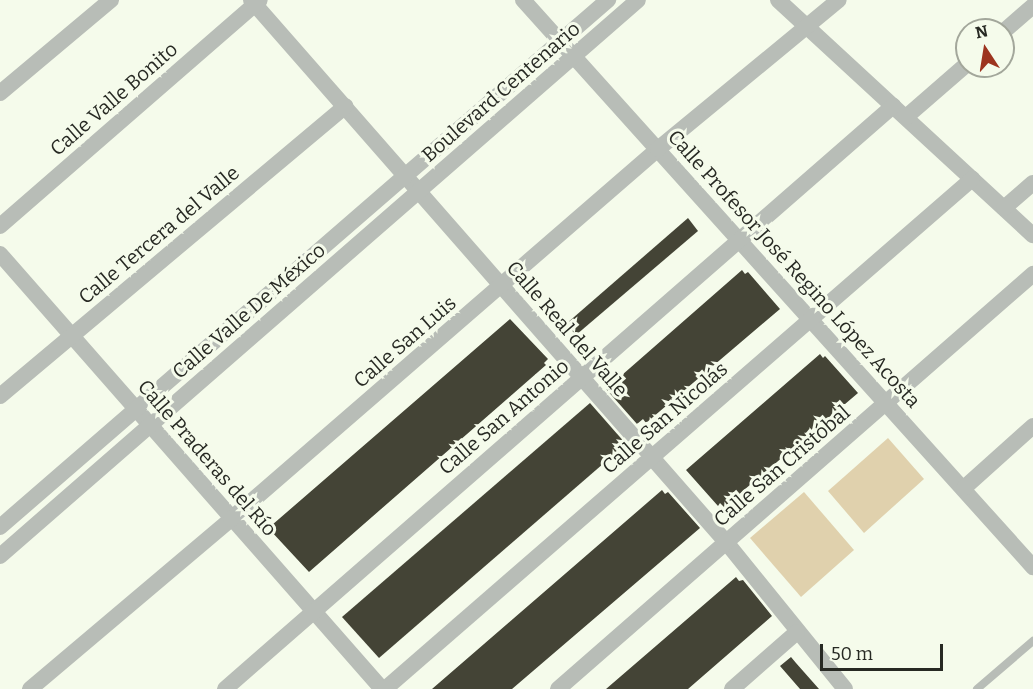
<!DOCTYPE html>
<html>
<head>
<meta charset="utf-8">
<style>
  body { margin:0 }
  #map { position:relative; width:1033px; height:689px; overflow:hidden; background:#f5fbeb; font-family:Bitter,serif }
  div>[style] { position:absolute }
  .green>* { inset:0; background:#e0d1ad }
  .building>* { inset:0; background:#444436 }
  .service>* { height:8px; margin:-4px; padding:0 4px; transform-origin:4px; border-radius:4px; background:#b8bdb7 }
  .minor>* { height:16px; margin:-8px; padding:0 8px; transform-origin:8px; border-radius:8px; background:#b8bdb7 }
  span { translate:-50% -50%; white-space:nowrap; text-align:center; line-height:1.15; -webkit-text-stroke:6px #f5fbeb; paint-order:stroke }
  .street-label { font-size:20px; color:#272923 }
  .north { position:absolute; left:955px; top:18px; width:60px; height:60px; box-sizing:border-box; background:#f5fbeb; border:2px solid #a3a79b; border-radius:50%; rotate:348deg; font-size:16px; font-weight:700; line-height:24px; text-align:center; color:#272923 }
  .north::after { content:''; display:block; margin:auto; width:21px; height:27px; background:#9d341f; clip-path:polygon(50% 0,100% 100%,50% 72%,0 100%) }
  .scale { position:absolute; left:820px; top:644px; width:123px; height:27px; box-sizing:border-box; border:3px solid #272923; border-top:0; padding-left:8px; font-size:18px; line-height:21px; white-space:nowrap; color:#272923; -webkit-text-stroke:4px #f5fbeb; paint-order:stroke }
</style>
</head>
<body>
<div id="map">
  <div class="green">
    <div style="clip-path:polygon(888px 438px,924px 479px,864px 533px,828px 491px)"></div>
    <div style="clip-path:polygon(804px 492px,854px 550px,801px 597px,750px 538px)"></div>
  </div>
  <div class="building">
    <div style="clip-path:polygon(688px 218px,698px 231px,576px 335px,566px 324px)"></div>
    <div style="clip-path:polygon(742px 270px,745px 274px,748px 272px,780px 309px,646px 423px,643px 419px,637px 424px,606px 389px)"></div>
    <div style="clip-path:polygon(510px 319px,548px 359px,544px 363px,546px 365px,309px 572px,270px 530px,274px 527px,272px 525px)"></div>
    <div style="clip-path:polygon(820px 354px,823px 358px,825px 356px,858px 393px,724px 507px,720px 503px,718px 506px,686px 470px)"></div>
    <div style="clip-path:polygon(590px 403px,626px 444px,379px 658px,342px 617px)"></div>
    <div style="clip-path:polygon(662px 490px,665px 494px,668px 492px,700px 528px,512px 689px,432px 689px)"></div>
    <div style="clip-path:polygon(736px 577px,739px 581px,743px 580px,772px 616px,688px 689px,606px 689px)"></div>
    <div style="clip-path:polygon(791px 657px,796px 663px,819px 689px,800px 689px,780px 666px)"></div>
  </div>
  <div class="service">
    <div style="left:977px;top:689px;width:74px;rotate:-40.6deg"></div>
  </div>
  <div class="minor">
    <div style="left:251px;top:0;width:721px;rotate:48.77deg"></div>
    <div style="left:726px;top:542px;width:189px;rotate:51deg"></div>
    <div style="left:523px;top:0;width:763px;rotate:48.03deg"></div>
    <div style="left:778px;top:0;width:347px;rotate:42.7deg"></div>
    <div style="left:1003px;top:32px;width:40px;rotate:-41deg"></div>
    <div style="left:0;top:93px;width:145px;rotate:-40deg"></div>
    <div style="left:906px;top:117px;width:81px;rotate:-41deg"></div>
    <div style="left:1004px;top:208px;width:38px;rotate:-41deg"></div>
    <div style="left:0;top:226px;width:344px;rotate:-41deg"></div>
    <div style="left:0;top:254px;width:579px;rotate:48.71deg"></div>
    <div style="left:0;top:396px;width:451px;rotate:-40deg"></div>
    <div style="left:964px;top:488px;width:93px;rotate:-41.9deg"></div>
    <div style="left:0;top:527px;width:805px;rotate:-40.92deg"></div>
    <div style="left:0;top:556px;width:846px;rotate:-41.07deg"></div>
    <div style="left:30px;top:689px;width:263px;rotate:-40.2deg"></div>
    <div style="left:231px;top:519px;width:565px;rotate:-40.91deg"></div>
    <div style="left:658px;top:149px;width:234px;rotate:-39.5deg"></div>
    <div style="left:225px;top:689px;width:887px;rotate:-41.11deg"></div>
    <div style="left:385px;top:689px;width:778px;rotate:-40.98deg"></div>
    <div style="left:558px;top:689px;width:631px;rotate:-41.14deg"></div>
    <div style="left:732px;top:689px;width:86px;rotate:-41.2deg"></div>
  </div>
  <div class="street-label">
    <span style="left:501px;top:92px;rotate:-41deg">Boulevard Centenario</span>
    <span style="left:114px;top:99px;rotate:-41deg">Calle Valle Bonito</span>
    <span style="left:159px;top:235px;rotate:-40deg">Calle Tercera del Valle</span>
    <span style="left:794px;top:269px;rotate:48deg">Calle Profesor José Regino López Acosta</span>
    <span style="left:249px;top:311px;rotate:-41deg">Calle Valle De México</span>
    <span style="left:567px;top:329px;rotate:49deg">Calle Real del Valle</span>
    <span style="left:405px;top:342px;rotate:-41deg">Calle San Luis</span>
    <span style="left:504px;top:417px;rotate:-41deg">Calle San Antonio</span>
    <span style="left:665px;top:418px;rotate:-41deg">Calle San Nicolás</span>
    <span style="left:207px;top:458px;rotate:49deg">Calle Praderas del Río</span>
    <span style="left:782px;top:466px;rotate:-41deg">Calle San Cristóbal</span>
  </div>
  <div class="north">N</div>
  <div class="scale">50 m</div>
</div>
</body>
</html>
